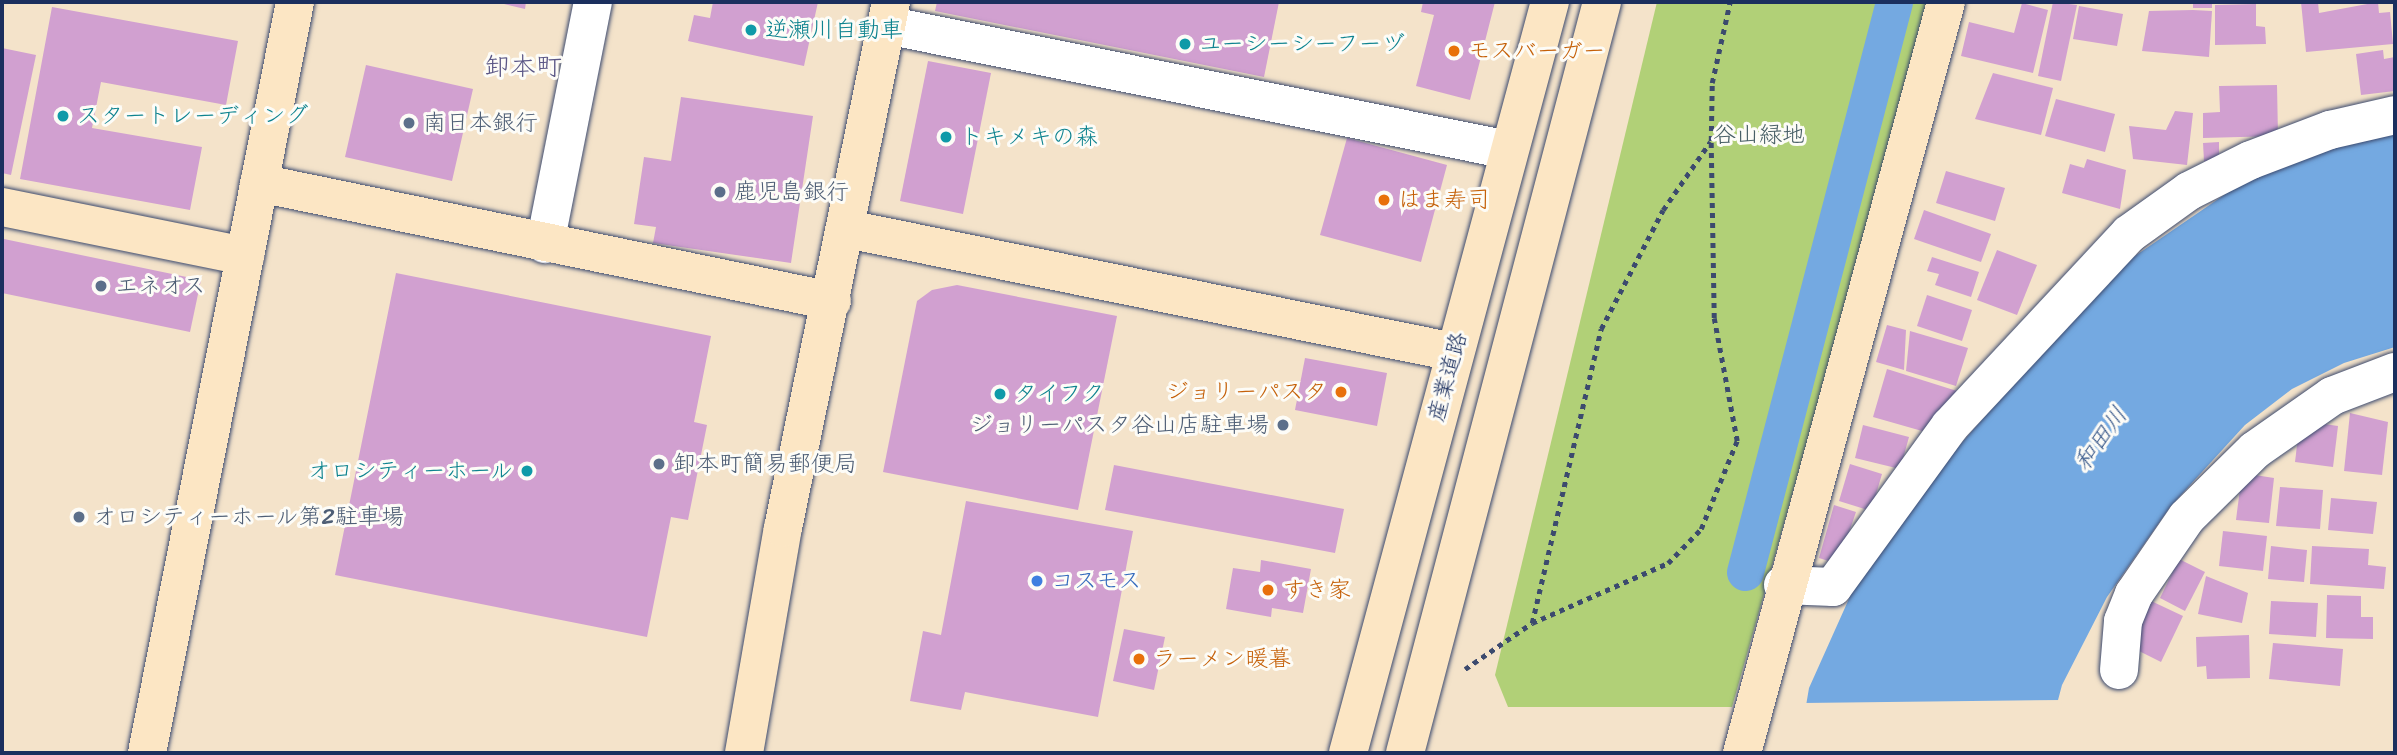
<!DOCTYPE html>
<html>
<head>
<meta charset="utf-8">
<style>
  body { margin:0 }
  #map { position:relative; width:2397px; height:755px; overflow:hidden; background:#f4e3ca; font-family:Sriracha,"Klee One",sans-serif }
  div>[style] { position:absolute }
  .green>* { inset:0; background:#b1d077 }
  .water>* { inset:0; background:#74a9e1 }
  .pier>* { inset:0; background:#f4e3ca }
  .stream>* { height:10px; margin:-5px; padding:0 5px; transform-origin:5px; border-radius:5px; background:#74a9e1 }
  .canal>* { height:37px; margin:-18.5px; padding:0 18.5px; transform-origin:18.5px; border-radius:18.5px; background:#74a9e1 }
  .building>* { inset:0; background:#d1a0d0 }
  .path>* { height:4.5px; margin-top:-2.25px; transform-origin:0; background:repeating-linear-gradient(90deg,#3c4a6e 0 5px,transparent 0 10px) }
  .roads { filter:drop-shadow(0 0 2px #3c4a6e) drop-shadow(0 0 2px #3c4a6e) }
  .street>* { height:38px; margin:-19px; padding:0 19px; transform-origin:19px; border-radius:19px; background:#fff }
  .secondary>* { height:38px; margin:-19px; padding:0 19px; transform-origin:19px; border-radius:19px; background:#fce6c4 }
  .dots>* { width:19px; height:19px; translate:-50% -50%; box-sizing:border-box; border:4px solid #fdfcf7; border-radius:50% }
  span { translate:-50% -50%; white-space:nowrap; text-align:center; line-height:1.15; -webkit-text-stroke:6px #fdfcf7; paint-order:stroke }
  .culture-label { font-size:23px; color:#0d838f }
  .left { translate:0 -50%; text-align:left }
  .right { translate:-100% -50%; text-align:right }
  .food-label { font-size:23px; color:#c56008 }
  .service-label { font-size:23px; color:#4e5e75 }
  .park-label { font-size:23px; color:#485f66 }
  .street-label { font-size:23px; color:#1b2f5e }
  .shop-label { font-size:23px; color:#366cbe }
  .water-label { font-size:24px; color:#3a5a8c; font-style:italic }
  .quarter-label { font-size:26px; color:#5b5786 }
  .frame { position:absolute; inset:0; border:4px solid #1b2f5e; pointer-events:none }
</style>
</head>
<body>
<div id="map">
  <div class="green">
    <div style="clip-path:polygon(1657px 2px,1932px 2px,1732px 707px,1508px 707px,1495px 675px)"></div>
  </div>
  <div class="water">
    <div style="clip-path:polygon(2395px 132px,2395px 347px,2344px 363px,2292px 389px,2245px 425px,2170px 507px,2107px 597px,2062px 685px,2044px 753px,1798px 753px,1809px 688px,1852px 592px,1929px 480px,2113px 271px,2287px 152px)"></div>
  </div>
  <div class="pier">
    <div style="clip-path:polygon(2062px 700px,2048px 753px,1794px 753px,1803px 703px)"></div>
  </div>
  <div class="stream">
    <div style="left:1892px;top:2px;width:2px"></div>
  </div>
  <div class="canal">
    <div style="left:1745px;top:572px;width:589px;rotate:-75.35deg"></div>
  </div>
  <div class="building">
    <div style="clip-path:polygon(496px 2px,526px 2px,525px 9px)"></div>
    <div style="clip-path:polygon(713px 2px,818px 2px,804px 66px,688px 41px,694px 15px,710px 18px)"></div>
    <div style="clip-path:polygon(937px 2px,1279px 2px,1264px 77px,935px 11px)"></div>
    <div style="clip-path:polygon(1423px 2px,1495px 2px,1470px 100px,1416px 86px,1434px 15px,1421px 12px)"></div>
    <div style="clip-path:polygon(2053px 2px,2077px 5px,2061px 81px,2038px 76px)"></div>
    <div style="clip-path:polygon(2193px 2px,2212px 2px,2212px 8px,2193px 8px)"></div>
    <div style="clip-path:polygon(2301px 2px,2318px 2px,2319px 13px,2378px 2px,2379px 13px,2390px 12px,2393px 44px,2306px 52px)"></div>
    <div style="clip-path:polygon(2022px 3px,2048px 10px,2033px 73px,1961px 56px,1969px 22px,2014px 33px)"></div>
    <div style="clip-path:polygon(2256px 4px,2256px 26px,2265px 27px,2266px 44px,2215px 45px,2215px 5px)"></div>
    <div style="clip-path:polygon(2079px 6px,2123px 14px,2117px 46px,2073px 39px)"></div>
    <div style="clip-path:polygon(52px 7px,238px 41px,226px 105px,101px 82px,92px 128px,202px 147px,190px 210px,20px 179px)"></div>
    <div style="clip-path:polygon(2193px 10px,2212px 11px,2209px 57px,2142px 51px,2149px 11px)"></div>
    <div style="clip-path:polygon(2px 48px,36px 55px,11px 175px,2px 173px)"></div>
    <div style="clip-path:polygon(2383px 50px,2384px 59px,2395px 57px,2395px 91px,2361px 95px,2356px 54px)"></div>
    <div style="clip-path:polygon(928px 61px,991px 73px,963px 214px,900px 201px)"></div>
    <div style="clip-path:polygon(366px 65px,473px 89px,452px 181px,345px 157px)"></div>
    <div style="clip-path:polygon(1993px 73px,2053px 88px,2041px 135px,1975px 119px)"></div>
    <div style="clip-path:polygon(2277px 85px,2278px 136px,2203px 138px,2203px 113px,2220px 112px,2219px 86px)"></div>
    <div style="clip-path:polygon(681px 97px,813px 116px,791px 263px,653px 243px,656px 227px,634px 224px,644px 157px,671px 161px)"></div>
    <div style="clip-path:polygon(2056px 99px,2115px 114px,2105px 152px,2045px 136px)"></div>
    <div style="clip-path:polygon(2175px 111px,2193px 113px,2187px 165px,2133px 159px,2129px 126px,2166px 130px)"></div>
    <div style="clip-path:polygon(1347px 138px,1447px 165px,1421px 262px,1320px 235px)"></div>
    <div style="clip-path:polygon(2219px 142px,2219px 161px,2204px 161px,2203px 143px)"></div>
    <div style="clip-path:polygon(2087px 159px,2126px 170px,2120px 209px,2062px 193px,2070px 164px,2084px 168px)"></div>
    <div style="clip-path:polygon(1946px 171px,2005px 188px,1995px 221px,1936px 203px)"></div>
    <div style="clip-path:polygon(1924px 210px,1991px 234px,1981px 262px,1914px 239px)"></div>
    <div style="clip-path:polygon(4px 239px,201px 280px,190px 332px,2px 293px)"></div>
    <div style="clip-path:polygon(1997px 250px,2037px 265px,2017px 315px,1977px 300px)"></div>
    <div style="clip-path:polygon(1932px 257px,1979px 272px,1971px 297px,1935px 285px,1939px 274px,1927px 271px)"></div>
    <div style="clip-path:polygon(396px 273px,711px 336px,694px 422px,707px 425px,688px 520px,671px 517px,647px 637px,335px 575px)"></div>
    <div style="clip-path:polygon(957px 285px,1117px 316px,1078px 510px,883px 472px,917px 301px,932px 290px)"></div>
    <div style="clip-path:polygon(1927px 295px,1972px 310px,1962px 341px,1917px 326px)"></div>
    <div style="clip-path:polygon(1887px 325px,1906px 330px,1904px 370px,1876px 362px)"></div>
    <div style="clip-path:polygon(1910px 331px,1968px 348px,1956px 386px,1906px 371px)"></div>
    <div style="clip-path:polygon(1305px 358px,1387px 373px,1377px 426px,1295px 410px)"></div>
    <div style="clip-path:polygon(1887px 369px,1957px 391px,1922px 431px,1873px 417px)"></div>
    <div style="clip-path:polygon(2350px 413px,2388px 422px,2382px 475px,2344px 471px)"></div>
    <div style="clip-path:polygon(2310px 422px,2338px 426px,2333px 467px,2295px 462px,2299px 429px)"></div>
    <div style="clip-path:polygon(1863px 425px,1909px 437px,1900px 469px,1855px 458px)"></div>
    <div style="clip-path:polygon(1850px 464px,1882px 474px,1871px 511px,1839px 501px)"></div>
    <div style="clip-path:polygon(1114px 465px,1344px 509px,1335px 553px,1105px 510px)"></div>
    <div style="clip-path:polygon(2242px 473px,2274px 478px,2269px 523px,2236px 520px)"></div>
    <div style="clip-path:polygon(2280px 487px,2323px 490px,2320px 529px,2276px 526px)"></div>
    <div style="clip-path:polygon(2331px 498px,2377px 502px,2373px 534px,2328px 530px)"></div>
    <div style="clip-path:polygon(966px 501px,1133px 531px,1098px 717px,965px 692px,961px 710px,910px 701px,923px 631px,941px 635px)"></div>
    <div style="clip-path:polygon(1834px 505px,1856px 512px,1838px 564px,1819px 558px)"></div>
    <div style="clip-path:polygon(2223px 531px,2267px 536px,2263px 571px,2219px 566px)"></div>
    <div style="clip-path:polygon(2271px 546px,2307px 550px,2304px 582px,2268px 579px)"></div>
    <div style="clip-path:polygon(2312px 546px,2369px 549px,2368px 565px,2386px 567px,2384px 589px,2310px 584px)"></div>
    <div style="clip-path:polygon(2179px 559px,2205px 572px,2185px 611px,2160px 598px)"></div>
    <div style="clip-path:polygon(1261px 560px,1311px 569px,1303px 613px,1272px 608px,1271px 617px,1226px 609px,1233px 568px,1260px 572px)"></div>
    <div style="clip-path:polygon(2206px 576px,2248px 593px,2242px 623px,2198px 614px)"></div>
    <div style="clip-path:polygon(2327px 595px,2361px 596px,2361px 617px,2373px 617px,2373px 639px,2326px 638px)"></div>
    <div style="clip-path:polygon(2149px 600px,2183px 616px,2161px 662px,2131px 647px)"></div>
    <div style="clip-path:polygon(2271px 601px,2318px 603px,2316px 637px,2269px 634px)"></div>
    <div style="clip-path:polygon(1124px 629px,1165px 637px,1154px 690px,1113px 681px)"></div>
    <div style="clip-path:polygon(2249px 635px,2250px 678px,2207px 679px,2206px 666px,2197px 667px,2196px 637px)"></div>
    <div style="clip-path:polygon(2273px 643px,2343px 649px,2340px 686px,2269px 679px)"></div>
  </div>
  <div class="path">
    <div style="left:1532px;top:623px;width:149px;rotate:-23.8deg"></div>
    <div style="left:1668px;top:563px;width:47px;rotate:-45.9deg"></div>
    <div style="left:1701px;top:529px;width:95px;rotate:-67.8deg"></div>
    <div style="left:1737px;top:441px;width:125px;rotate:-100.6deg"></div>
    <div style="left:1714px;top:318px;width:177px;rotate:-91deg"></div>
    <div style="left:1711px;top:141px;width:58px;rotate:-89deg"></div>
    <div style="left:1712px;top:83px;width:83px;rotate:-77.5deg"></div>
    <div style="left:1465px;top:669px;width:81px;rotate:-34.5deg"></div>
    <div style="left:1532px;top:623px;width:302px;rotate:-76.8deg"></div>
    <div style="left:1601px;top:329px;width:134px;rotate:-62.5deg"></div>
    <div style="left:1663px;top:210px;width:83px;rotate:-55.3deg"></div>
  </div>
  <div class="roads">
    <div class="street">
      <div style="left:886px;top:25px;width:635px;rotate:11.35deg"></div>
      <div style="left:545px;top:244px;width:247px;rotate:-78.8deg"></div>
      <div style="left:1783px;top:585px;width:50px;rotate:2.3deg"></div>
      <div style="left:1833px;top:587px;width:199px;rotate:-54deg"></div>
      <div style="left:1950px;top:426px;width:262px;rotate:-47deg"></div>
      <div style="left:2129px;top:234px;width:74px;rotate:-35.6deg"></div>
      <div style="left:2189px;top:191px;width:69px;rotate:-26.6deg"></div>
      <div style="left:2251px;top:160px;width:85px;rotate:-20.8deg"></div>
      <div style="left:2330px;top:130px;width:67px;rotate:-13deg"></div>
      <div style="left:2119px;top:670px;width:49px;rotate:-85.3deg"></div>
      <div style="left:2123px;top:621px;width:29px;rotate:-68deg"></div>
      <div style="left:2134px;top:594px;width:93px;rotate:-55.5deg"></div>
      <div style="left:2187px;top:517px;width:95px;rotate:-44.6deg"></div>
      <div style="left:2255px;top:450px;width:94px;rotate:-35deg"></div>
      <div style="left:2332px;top:396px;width:67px;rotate:-20.9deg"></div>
    </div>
    <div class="secondary">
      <div style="left:259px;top:183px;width:585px;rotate:11.64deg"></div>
      <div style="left:2px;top:207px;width:248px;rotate:11.4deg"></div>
      <div style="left:847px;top:229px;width:619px;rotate:11.46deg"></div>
      <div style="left:147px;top:753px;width:765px;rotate:-78.85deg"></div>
      <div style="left:744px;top:753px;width:228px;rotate:-80.2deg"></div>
      <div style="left:783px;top:528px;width:537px;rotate:-78.4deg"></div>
      <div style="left:1348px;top:753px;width:778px;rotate:-74.95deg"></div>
      <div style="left:1405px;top:753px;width:776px;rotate:-75.3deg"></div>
      <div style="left:1742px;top:753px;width:778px;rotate:-74.8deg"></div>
    </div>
  </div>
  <div class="dots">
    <div style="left:751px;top:30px;background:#0f9aa8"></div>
    <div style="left:1185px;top:44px;background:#0f9aa8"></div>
    <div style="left:1454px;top:51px;background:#e8710a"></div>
    <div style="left:63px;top:116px;background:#0f9aa8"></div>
    <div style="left:409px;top:123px;background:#5c6f8a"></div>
    <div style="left:946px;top:137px;background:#0f9aa8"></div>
    <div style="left:720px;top:192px;background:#5c6f8a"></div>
    <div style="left:1384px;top:200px;background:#e8710a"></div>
    <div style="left:101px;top:286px;background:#5c6f8a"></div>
    <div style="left:1341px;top:392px;background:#e8710a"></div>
    <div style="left:1000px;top:394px;background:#0f9aa8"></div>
    <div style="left:1283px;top:425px;background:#5c6f8a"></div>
    <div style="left:659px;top:464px;background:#5c6f8a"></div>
    <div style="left:527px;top:471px;background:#0f9aa8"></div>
    <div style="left:79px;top:517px;background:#5c6f8a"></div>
    <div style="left:1037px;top:581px;background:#3f7fe0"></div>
    <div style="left:1268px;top:590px;background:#e8710a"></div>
    <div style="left:1139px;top:659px;background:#e8710a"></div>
  </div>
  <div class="culture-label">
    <span class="left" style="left:765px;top:30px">逆瀬川自動車</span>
    <span class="left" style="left:1199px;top:44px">ユーシーシーフーヅ</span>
    <span class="left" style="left:77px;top:116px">スタートレーディング</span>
    <span class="left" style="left:960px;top:137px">トキメキの森</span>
    <span class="left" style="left:1014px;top:394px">タイフク</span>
    <span class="right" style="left:513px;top:471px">オロシティーホール</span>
  </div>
  <div class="food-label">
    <span class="left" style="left:1468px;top:51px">モスバーガー</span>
    <span class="left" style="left:1398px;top:200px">はま寿司</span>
    <span class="right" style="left:1327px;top:392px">ジョリーパスタ</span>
    <span class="left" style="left:1282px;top:590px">すき家</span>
    <span class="left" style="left:1153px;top:659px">ラーメン暖暮</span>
  </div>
  <div class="service-label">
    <span class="left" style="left:423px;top:123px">南日本銀行</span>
    <span class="left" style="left:734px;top:192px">鹿児島銀行</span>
    <span class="left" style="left:115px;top:286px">エネオス</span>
    <span class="right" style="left:1269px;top:425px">ジョリーパスタ谷山店駐車場</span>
    <span class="left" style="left:673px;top:464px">卸本町簡易郵便局</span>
    <span class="left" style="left:93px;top:517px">オロシティーホール第2駐車場</span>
  </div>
  <div class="park-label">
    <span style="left:1759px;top:135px">谷山緑地</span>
  </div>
  <div class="street-label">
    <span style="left:1448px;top:377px;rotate:-75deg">産業道路</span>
  </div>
  <div class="shop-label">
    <span class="left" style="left:1051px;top:581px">コスモス</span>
  </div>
  <div class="water-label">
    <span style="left:2101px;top:439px;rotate:-54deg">和田川</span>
  </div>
  <div class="quarter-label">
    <span style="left:523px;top:67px">卸本町</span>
  </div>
  <div class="frame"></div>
</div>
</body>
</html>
